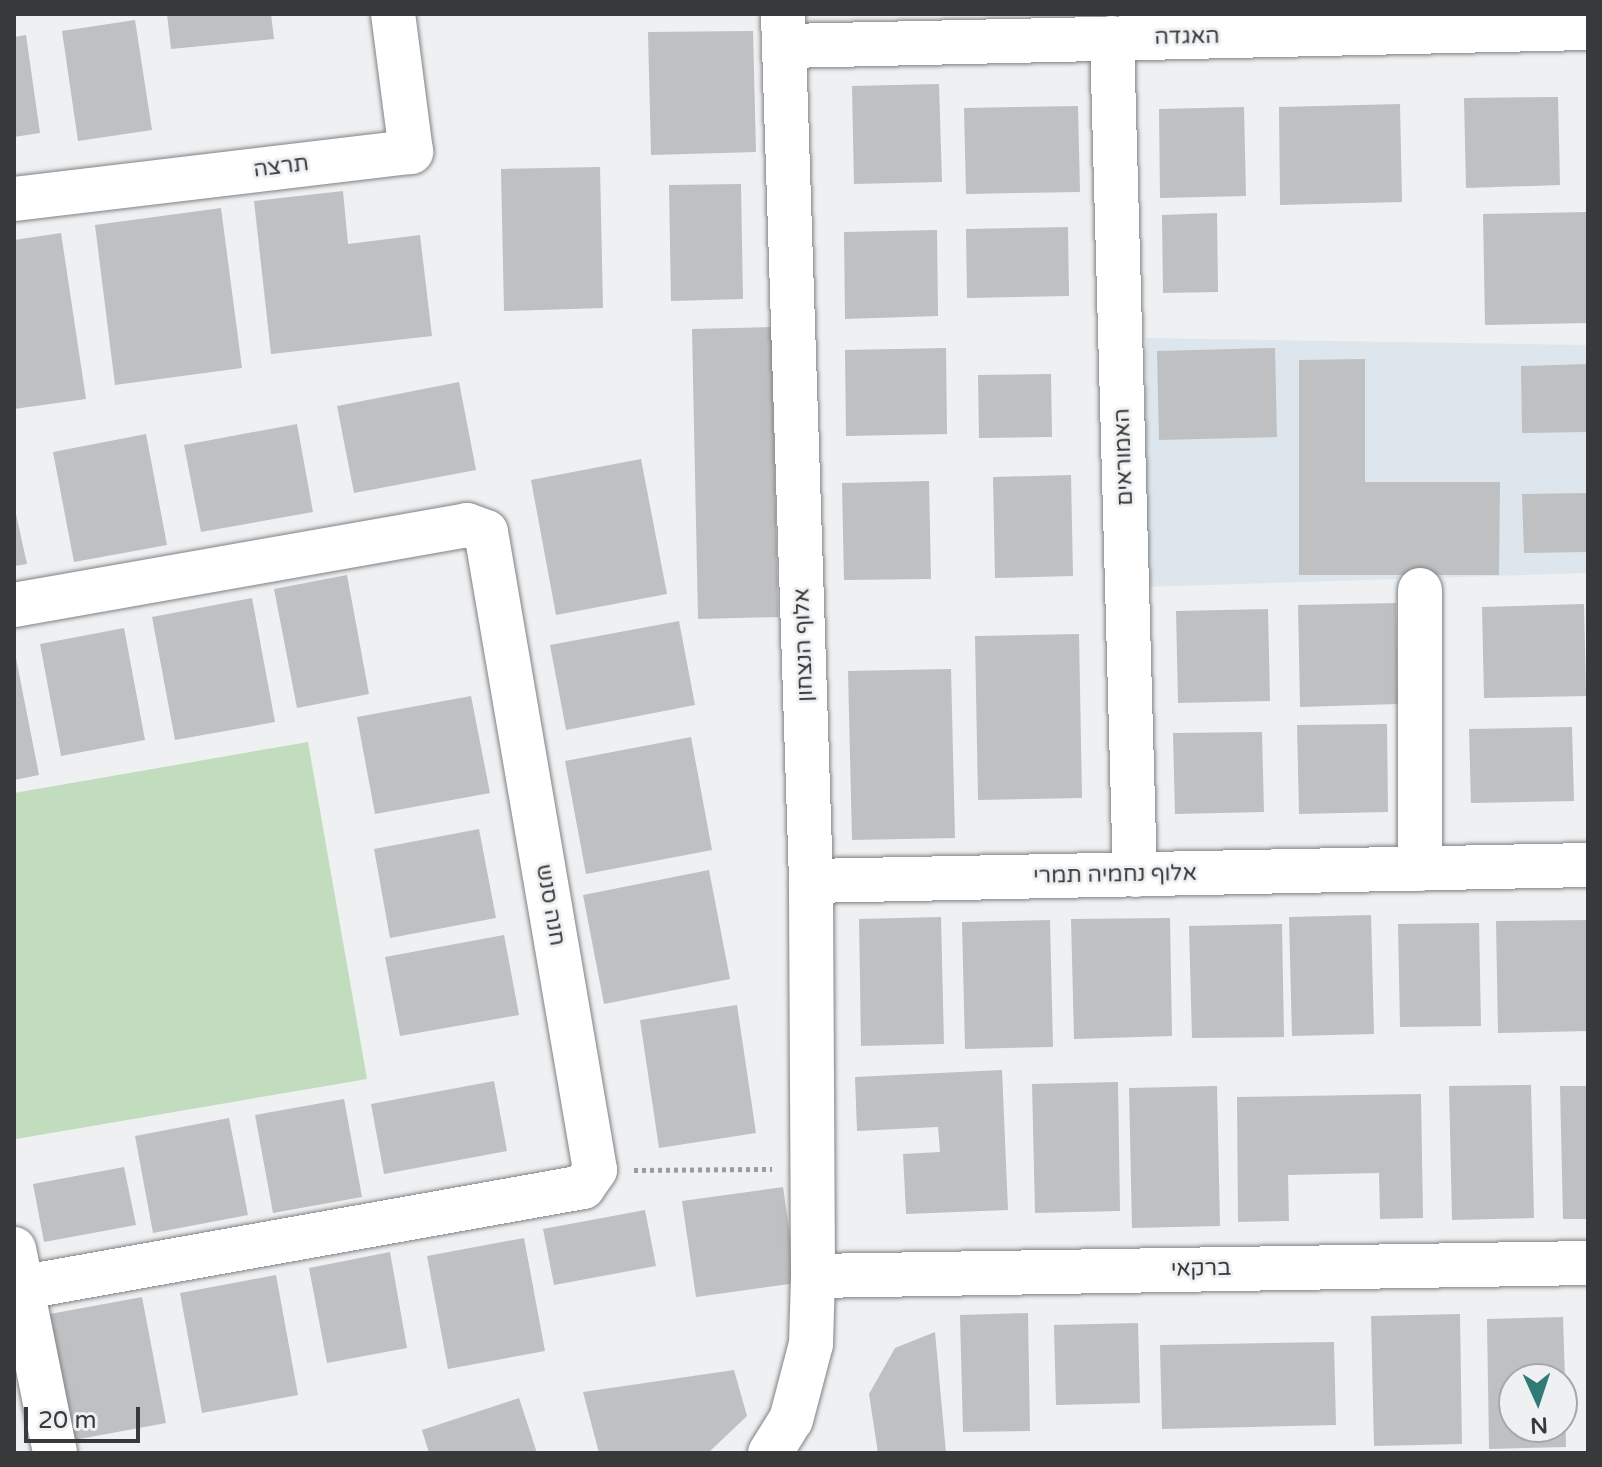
<!DOCTYPE html>
<html>
<head>
<meta charset="utf-8">
<style>
  body { margin:0 }
  #map { position:relative; width:1602px; height:1467px; overflow:hidden; background:#eef0f2; font-family:"Varela Round",Heebo,sans-serif }
  div>[style] { position:absolute }
  .built>* { inset:0; background:#dee6ed }
  .green>* { inset:0; background:#c1ddbe }
  .building>* { inset:0; background:#bec0c2 }
  .path>* { height:5px; margin-top:-2.5px; transform-origin:0; background:repeating-linear-gradient(90deg,#9a9b9d 0 4px,transparent 0 8px) }
  .roads { filter:drop-shadow(0 0 2px #808284) drop-shadow(0 0 2px #808284) }
  .minor>* { height:44px; margin:-22px; padding:0 22px; transform-origin:22px; border-radius:22px; background:#fff }
  span { translate:-50% -50%; white-space:nowrap; text-align:center; line-height:1.15; -webkit-text-stroke:6px #eef0f2; paint-order:stroke }
  .street-label { font-size:22px; color:#38393a }
  .frame { position:absolute; inset:0; border:16px solid #38393a; pointer-events:none }
  .north { position:absolute; left:1498px; top:1363px; width:80px; height:80px; box-sizing:border-box; background:#eef0f2; border:2px solid #a5a7a8; border-radius:50%; rotate:177deg; font-size:22px; font-weight:700; line-height:32px; text-align:center; color:#38393a }
  .north::after { content:''; display:block; margin:auto; width:28px; height:36px; background:#317a75; clip-path:polygon(50% 0,100% 100%,50% 72%,0 100%) }
  .scale { position:absolute; left:24px; top:1407px; width:116px; height:36px; box-sizing:border-box; border:4px solid #38393a; border-top:0; padding-left:10px; font-size:24px; line-height:28px; white-space:nowrap; color:#38393a; -webkit-text-stroke:6px #eef0f2; paint-order:stroke }
</style>
</head>
<body>
<div id="map">
  <div class="built">
    <div style="clip-path:polygon(1146px 338px,1588px 345px,1588px 573px,1145px 587px)"></div>
  </div>
  <div class="green">
    <div style="clip-path:polygon(308px 742px,367px 1079px,16px 1139px,14px 793px)"></div>
  </div>
  <div class="building">
    <div style="clip-path:polygon(167px 14px,271px 14px,274px 39px,171px 49px)"></div>
    <div style="clip-path:polygon(135px 20px,152px 130px,78px 141px,62px 31px)"></div>
    <div style="clip-path:polygon(753px 31px,756px 152px,651px 155px,648px 32px)"></div>
    <div style="clip-path:polygon(26px 35px,40px 133px,14px 137px,14px 37px)"></div>
    <div style="clip-path:polygon(939px 84px,942px 182px,854px 184px,852px 86px)"></div>
    <div style="clip-path:polygon(1558px 97px,1560px 185px,1466px 188px,1464px 98px)"></div>
    <div style="clip-path:polygon(1400px 104px,1402px 202px,1280px 205px,1279px 107px)"></div>
    <div style="clip-path:polygon(1078px 106px,1080px 192px,966px 194px,964px 108px)"></div>
    <div style="clip-path:polygon(1244px 107px,1246px 196px,1160px 198px,1159px 109px)"></div>
    <div style="clip-path:polygon(600px 167px,603px 308px,504px 311px,501px 169px)"></div>
    <div style="clip-path:polygon(741px 184px,743px 299px,671px 301px,669px 185px)"></div>
    <div style="clip-path:polygon(343px 191px,348px 244px,420px 235px,432px 336px,271px 354px,254px 201px)"></div>
    <div style="clip-path:polygon(221px 208px,242px 368px,115px 385px,95px 225px)"></div>
    <div style="clip-path:polygon(1588px 212px,1588px 323px,1485px 325px,1483px 214px)"></div>
    <div style="clip-path:polygon(1217px 213px,1218px 292px,1163px 293px,1162px 215px)"></div>
    <div style="clip-path:polygon(1068px 227px,1069px 296px,967px 298px,966px 229px)"></div>
    <div style="clip-path:polygon(937px 230px,938px 316px,845px 319px,844px 232px)"></div>
    <div style="clip-path:polygon(61px 233px,86px 399px,14px 409px,14px 240px)"></div>
    <div style="clip-path:polygon(772px 327px,778px 617px,698px 619px,692px 329px)"></div>
    <div style="clip-path:polygon(946px 348px,947px 434px,846px 436px,845px 350px)"></div>
    <div style="clip-path:polygon(1275px 348px,1277px 437px,1159px 440px,1157px 351px)"></div>
    <div style="clip-path:polygon(1365px 359px,1365px 482px,1500px 482px,1499px 575px,1299px 575px,1299px 360px)"></div>
    <div style="clip-path:polygon(1588px 364px,1588px 432px,1522px 433px,1521px 366px)"></div>
    <div style="clip-path:polygon(1051px 374px,1052px 437px,979px 438px,978px 375px)"></div>
    <div style="clip-path:polygon(459px 382px,476px 470px,354px 493px,337px 406px)"></div>
    <div style="clip-path:polygon(297px 424px,313px 512px,201px 532px,184px 445px)"></div>
    <div style="clip-path:polygon(146px 434px,167px 545px,74px 562px,53px 452px)"></div>
    <div style="clip-path:polygon(641px 459px,667px 594px,556px 615px,531px 480px)"></div>
    <div style="clip-path:polygon(1071px 475px,1073px 576px,995px 578px,993px 477px)"></div>
    <div style="clip-path:polygon(929px 481px,931px 579px,844px 580px,842px 483px)"></div>
    <div style="clip-path:polygon(1588px 493px,1588px 552px,1524px 553px,1522px 494px)"></div>
    <div style="clip-path:polygon(14px 505px,27px 564px,14px 566px)"></div>
    <div style="clip-path:polygon(347px 575px,369px 694px,297px 708px,274px 589px)"></div>
    <div style="clip-path:polygon(252px 598px,275px 722px,175px 740px,152px 617px)"></div>
    <div style="clip-path:polygon(1396px 603px,1398px 704px,1300px 707px,1298px 605px)"></div>
    <div style="clip-path:polygon(1584px 604px,1586px 696px,1484px 698px,1482px 607px)"></div>
    <div style="clip-path:polygon(1268px 609px,1270px 701px,1178px 703px,1176px 611px)"></div>
    <div style="clip-path:polygon(679px 621px,695px 705px,566px 730px,550px 645px)"></div>
    <div style="clip-path:polygon(124px 628px,145px 740px,61px 756px,40px 644px)"></div>
    <div style="clip-path:polygon(1079px 634px,1082px 798px,978px 800px,975px 636px)"></div>
    <div style="clip-path:polygon(14px 648px,39px 775px,14px 780px)"></div>
    <div style="clip-path:polygon(951px 669px,955px 838px,852px 840px,848px 671px)"></div>
    <div style="clip-path:polygon(471px 696px,490px 793px,375px 814px,357px 717px)"></div>
    <div style="clip-path:polygon(1387px 724px,1388px 812px,1299px 814px,1297px 725px)"></div>
    <div style="clip-path:polygon(1572px 727px,1574px 801px,1471px 803px,1469px 729px)"></div>
    <div style="clip-path:polygon(1262px 732px,1264px 812px,1175px 814px,1173px 733px)"></div>
    <div style="clip-path:polygon(691px 737px,712px 850px,586px 874px,565px 761px)"></div>
    <div style="clip-path:polygon(479px 829px,496px 918px,390px 938px,374px 849px)"></div>
    <div style="clip-path:polygon(709px 870px,730px 979px,604px 1004px,583px 895px)"></div>
    <div style="clip-path:polygon(1371px 915px,1374px 1034px,1292px 1036px,1289px 917px)"></div>
    <div style="clip-path:polygon(941px 917px,944px 1044px,861px 1046px,859px 919px)"></div>
    <div style="clip-path:polygon(1170px 918px,1172px 1036px,1074px 1039px,1071px 919px)"></div>
    <div style="clip-path:polygon(1050px 920px,1053px 1047px,965px 1049px,962px 922px)"></div>
    <div style="clip-path:polygon(1588px 920px,1588px 1031px,1498px 1033px,1496px 921px)"></div>
    <div style="clip-path:polygon(1479px 923px,1481px 1026px,1400px 1027px,1398px 924px)"></div>
    <div style="clip-path:polygon(1282px 924px,1284px 1037px,1192px 1038px,1189px 926px)"></div>
    <div style="clip-path:polygon(504px 935px,519px 1015px,400px 1036px,385px 957px)"></div>
    <div style="clip-path:polygon(737px 1005px,756px 1133px,659px 1148px,640px 1020px)"></div>
    <div style="clip-path:polygon(1002px 1070px,1008px 1210px,906px 1214px,903px 1154px,940px 1152px,938px 1127px,857px 1131px,855px 1077px)"></div>
    <div style="clip-path:polygon(494px 1081px,507px 1151px,384px 1174px,371px 1104px)"></div>
    <div style="clip-path:polygon(1118px 1082px,1120px 1211px,1035px 1213px,1032px 1084px)"></div>
    <div style="clip-path:polygon(1531px 1085px,1534px 1218px,1452px 1220px,1449px 1086px)"></div>
    <div style="clip-path:polygon(1217px 1086px,1220px 1226px,1132px 1228px,1129px 1088px)"></div>
    <div style="clip-path:polygon(1560px 1086px,1588px 1086px,1588px 1219px,1563px 1219px)"></div>
    <div style="clip-path:polygon(1421px 1094px,1423px 1218px,1380px 1219px,1379px 1173px,1288px 1175px,1289px 1221px,1238px 1222px,1237px 1097px)"></div>
    <div style="clip-path:polygon(344px 1099px,362px 1197px,273px 1213px,255px 1115px)"></div>
    <div style="clip-path:polygon(229px 1118px,248px 1215px,153px 1233px,135px 1136px)"></div>
    <div style="clip-path:polygon(124px 1167px,136px 1225px,44px 1242px,33px 1184px)"></div>
    <div style="clip-path:polygon(783px 1187px,797px 1283px,696px 1297px,682px 1201px)"></div>
    <div style="clip-path:polygon(645px 1210px,656px 1266px,554px 1285px,543px 1229px)"></div>
    <div style="clip-path:polygon(524px 1238px,545px 1351px,448px 1369px,427px 1256px)"></div>
    <div style="clip-path:polygon(390px 1252px,407px 1348px,327px 1363px,309px 1268px)"></div>
    <div style="clip-path:polygon(276px 1275px,298px 1395px,202px 1413px,180px 1293px)"></div>
    <div style="clip-path:polygon(142px 1297px,166px 1423px,74px 1440px,50px 1314px)"></div>
    <div style="clip-path:polygon(1028px 1313px,1030px 1431px,963px 1432px,960px 1315px)"></div>
    <div style="clip-path:polygon(1460px 1314px,1462px 1444px,1374px 1446px,1371px 1316px)"></div>
    <div style="clip-path:polygon(1563px 1317px,1565px 1379px,1514px 1379px,1514px 1427px,1562px 1427px,1565px 1379px,1566px 1447px,1489px 1449px,1487px 1319px)"></div>
    <div style="clip-path:polygon(1138px 1323px,1140px 1403px,1056px 1405px,1054px 1325px)"></div>
    <div style="clip-path:polygon(935px 1332px,946px 1453px,878px 1453px,869px 1394px,895px 1348px)"></div>
    <div style="clip-path:polygon(1334px 1342px,1336px 1425px,1162px 1429px,1160px 1345px)"></div>
    <div style="clip-path:polygon(734px 1370px,747px 1416px,708px 1453px,599px 1453px,583px 1392px)"></div>
    <div style="clip-path:polygon(519px 1398px,537px 1453px,429px 1453px,422px 1430px)"></div>
  </div>
  <div class="path">
    <div style="left:634px;top:1170px;width:138px;rotate:-0.4deg"></div>
  </div>
  <div class="roads">
    <div class="minor">
      <div style="left:1112px;top:38px;width:837px;rotate:88.43deg"></div>
      <div style="left:787px;top:46px;width:801px;rotate:-1.29deg"></div>
      <div style="left:14px;top:199px;width:400px;rotate:-6.8deg"></div>
      <div style="left:411px;top:152px;width:139px;rotate:-97.4deg"></div>
      <div style="left:1420px;top:590px;width:279px;rotate:90deg"></div>
      <div style="left:14px;top:605px;width:460px;rotate:-10deg"></div>
      <div style="left:467px;top:525px;width:20px;rotate:20deg"></div>
      <div style="left:486px;top:532px;width:647px;rotate:80.3deg"></div>
      <div style="left:595px;top:1170px;width:21px;rotate:125deg"></div>
      <div style="left:583px;top:1187px;width:578px;rotate:169.84deg"></div>
      <div style="left:811px;top:881px;width:777px;rotate:-1.18deg"></div>
      <div style="left:14px;top:1249px;width:208px;rotate:78.6deg"></div>
      <div style="left:813px;top:1276px;width:775px;rotate:-0.96deg"></div>
      <div style="left:770px;top:1453px;width:39px;rotate:-58deg"></div>
      <div style="left:791px;top:1420px;width:79px;rotate:-75.3deg"></div>
      <div style="left:811px;top:1344px;width:68px;rotate:-88.3deg"></div>
      <div style="left:813px;top:1276px;width:395px;rotate:-90.3deg"></div>
      <div style="left:811px;top:881px;width:867px;rotate:-91.85deg"></div>
    </div>
  </div>
  <div class="street-label">
    <span style="left:1187px;top:37px;rotate:-1deg">האגדה</span>
    <span style="left:281px;top:167px;rotate:-7deg">תרצה</span>
    <span style="left:1124px;top:457px;rotate:-92deg">האמוראים</span>
    <span style="left:804px;top:645px;rotate:-92deg">אלוף הנצחון</span>
    <span style="left:1115px;top:875px;rotate:-1deg">אלוף נחמיה תמרי</span>
    <span style="left:550px;top:905px;rotate:80deg">חנה סנש</span>
    <span style="left:1201px;top:1269px;rotate:-1deg">ברקאי</span>
  </div>
  <div class="frame"></div>
  <div class="north">N</div>
  <div class="scale">20 m</div>
</div>
</body>
</html>
